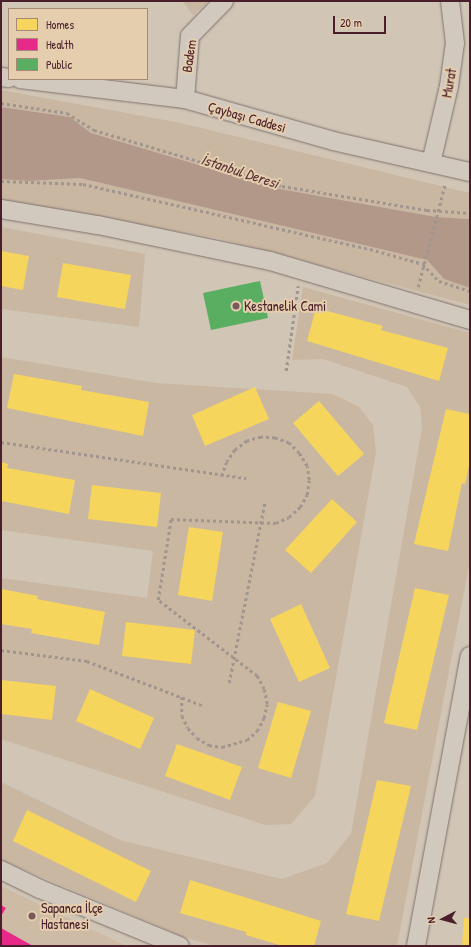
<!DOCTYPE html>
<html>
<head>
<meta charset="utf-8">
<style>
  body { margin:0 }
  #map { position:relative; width:471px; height:947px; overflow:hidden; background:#d1c5b5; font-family:"Patrick Hand",sans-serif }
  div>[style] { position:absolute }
  .built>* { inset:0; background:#cebba6 }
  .green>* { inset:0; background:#cab7a2 }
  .water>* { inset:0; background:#b19889 }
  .homes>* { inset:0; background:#f6d55c }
  .health>* { inset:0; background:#e7298a }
  .public>* { inset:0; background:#5aae61 }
  .path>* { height:2.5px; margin-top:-1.25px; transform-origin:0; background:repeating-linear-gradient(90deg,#a0958f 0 3px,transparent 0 6px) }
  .roads { filter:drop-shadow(0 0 1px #7f716c) drop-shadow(0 0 1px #7f716c) }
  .street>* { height:18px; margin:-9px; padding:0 9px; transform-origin:9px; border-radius:9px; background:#d2c9be }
  .dots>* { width:11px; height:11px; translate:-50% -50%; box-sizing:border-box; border:2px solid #e4cead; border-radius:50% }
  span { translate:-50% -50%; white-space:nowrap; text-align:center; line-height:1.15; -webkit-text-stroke:4px #e4cead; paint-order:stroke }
  .street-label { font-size:14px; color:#4a1f2b }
  .poi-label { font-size:14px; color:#4a1f2b }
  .left { translate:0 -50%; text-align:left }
  .water-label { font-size:15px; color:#5c333a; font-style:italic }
  .frame { position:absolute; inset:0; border:2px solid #4a1f2b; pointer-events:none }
  .legend { position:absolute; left:8px; top:8px; width:140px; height:72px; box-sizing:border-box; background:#e4cead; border:1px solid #a68879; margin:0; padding:5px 7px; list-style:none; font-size:12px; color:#4a1f2b }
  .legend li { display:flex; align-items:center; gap:8px; height:20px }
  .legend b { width:20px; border:1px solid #a68879 }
  .north { position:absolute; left:423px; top:899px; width:40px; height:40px; -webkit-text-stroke:3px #e4cead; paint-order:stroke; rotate:264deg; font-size:11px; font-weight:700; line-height:16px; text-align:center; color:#4a1f2b }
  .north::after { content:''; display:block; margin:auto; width:14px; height:18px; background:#4a1f2b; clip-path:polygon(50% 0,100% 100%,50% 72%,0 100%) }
  .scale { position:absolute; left:333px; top:16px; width:53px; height:18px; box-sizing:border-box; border:2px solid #4a1f2b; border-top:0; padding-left:5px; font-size:12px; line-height:14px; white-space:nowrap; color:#4a1f2b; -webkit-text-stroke:3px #e4cead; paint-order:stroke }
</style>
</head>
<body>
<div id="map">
  <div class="built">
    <div style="clip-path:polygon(1px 886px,126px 946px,1px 946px)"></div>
  </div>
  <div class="green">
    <div style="clip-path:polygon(182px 1px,209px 1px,193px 15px)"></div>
    <div style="clip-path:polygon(1px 90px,181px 123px,470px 193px,470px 219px,436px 217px,280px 189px,91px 133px,70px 117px,1px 107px)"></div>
    <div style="clip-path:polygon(80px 178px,427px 260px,444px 279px,470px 288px,470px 305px,217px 238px,1px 202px,1px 179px,28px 181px)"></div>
    <div style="clip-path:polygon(1px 227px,145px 254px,139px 327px,1px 309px)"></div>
    <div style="clip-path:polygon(303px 287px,470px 333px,470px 560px,397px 946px,214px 946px,184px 937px,1px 860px,1px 782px,120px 840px,282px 879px,327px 863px,351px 834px,422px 428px,420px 407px,407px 387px,323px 359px,292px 360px)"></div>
    <div style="clip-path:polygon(1px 357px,156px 383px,333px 394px,359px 407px,373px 425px,376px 452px,315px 796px,291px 824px,265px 825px,1px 739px,1px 578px,147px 598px,153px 551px,1px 530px)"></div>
  </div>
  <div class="water">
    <div style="clip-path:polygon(1px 107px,70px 117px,91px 133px,280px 189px,436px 217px,470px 219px,470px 288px,444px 279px,427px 260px,80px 178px,28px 181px,1px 179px)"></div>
  </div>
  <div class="homes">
    <div style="clip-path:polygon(1px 251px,29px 256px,23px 290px,1px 286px)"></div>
    <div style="clip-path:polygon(63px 263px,131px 275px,125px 309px,57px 297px)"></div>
    <div style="clip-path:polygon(316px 308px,383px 326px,381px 330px,448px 348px,439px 381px,307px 341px)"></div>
    <div style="clip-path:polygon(14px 374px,82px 386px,81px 390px,149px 402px,143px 436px,7px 408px)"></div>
    <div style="clip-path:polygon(255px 387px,269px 419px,205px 446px,192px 415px)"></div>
    <div style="clip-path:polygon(319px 401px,364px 454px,338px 476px,293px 423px)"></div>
    <div style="clip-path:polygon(446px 409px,470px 414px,470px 461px,465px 484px,462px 483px,448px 551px,414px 544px)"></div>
    <div style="clip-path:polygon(1px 462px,8px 464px,7px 468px,75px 480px,69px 514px,1px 501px)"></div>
    <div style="clip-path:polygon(92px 485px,161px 493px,157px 527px,88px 519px)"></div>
    <div style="clip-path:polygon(332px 499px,357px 522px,311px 573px,285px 550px)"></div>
    <div style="clip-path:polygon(189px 527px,223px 532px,212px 601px,178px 595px)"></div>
    <div style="clip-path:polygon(415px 588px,449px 595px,417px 730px,384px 723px)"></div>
    <div style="clip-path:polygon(1px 589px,38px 596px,37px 599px,105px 612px,99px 645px,31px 633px,32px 629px,1px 624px)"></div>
    <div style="clip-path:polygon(301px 604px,330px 668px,299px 682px,270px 619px)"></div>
    <div style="clip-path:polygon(126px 622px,195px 630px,191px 664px,122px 656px)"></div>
    <div style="clip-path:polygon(1px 680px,56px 686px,52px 720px,1px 714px)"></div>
    <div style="clip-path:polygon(90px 689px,154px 718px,140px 749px,76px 721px)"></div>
    <div style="clip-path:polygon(278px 702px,311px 711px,291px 778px,258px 768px)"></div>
    <div style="clip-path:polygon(177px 744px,242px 767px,230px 800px,165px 776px)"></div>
    <div style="clip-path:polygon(377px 780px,411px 786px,379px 921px,346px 914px)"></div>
    <div style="clip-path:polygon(27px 810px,151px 871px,136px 902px,13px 841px)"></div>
    <div style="clip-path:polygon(190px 880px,321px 921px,314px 946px,283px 946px,246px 935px,246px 932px,180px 913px)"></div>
    <div style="clip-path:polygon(464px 918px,470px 918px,470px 946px,462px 946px)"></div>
  </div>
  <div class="health">
    <div style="clip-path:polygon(1px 905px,6px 908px,1px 916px)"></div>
    <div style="clip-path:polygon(1px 928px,33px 946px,1px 946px)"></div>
  </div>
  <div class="public">
    <div style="clip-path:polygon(260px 281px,268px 318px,211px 330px,203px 293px)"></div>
  </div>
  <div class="path">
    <div style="left:1px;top:103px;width:67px;rotate:8.6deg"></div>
    <div style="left:67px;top:113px;width:32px;rotate:32deg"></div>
    <div style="left:94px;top:130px;width:196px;rotate:16.6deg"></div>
    <div style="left:282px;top:186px;width:147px;rotate:9.4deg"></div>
    <div style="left:427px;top:210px;width:43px;rotate:4deg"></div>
    <div style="left:1px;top:181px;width:82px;rotate:2.1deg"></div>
    <div style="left:83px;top:184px;width:294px;rotate:12.8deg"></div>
    <div style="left:370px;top:249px;width:55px;rotate:15.8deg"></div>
    <div style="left:423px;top:264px;width:23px;rotate:47deg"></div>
    <div style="left:439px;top:281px;width:33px;rotate:18deg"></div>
    <div style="left:418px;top:287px;width:106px;rotate:-75.3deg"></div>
    <div style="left:286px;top:371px;width:86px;rotate:-82deg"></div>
    <div style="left:1px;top:442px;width:248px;rotate:8.4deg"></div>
    <div style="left:1px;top:650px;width:87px;rotate:7.3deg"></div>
    <div style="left:87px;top:661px;width:125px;rotate:21deg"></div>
    <div style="left:229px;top:683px;width:186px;rotate:-78.8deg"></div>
    <div style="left:182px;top:697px;width:19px;rotate:90deg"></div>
    <div style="left:182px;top:716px;width:13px;rotate:63deg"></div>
    <div style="left:188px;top:728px;width:13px;rotate:48deg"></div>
    <div style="left:197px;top:738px;width:14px;rotate:30deg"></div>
    <div style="left:209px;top:745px;width:13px;rotate:9deg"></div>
    <div style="left:222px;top:747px;width:26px;rotate:-16deg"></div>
    <div style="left:247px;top:740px;width:13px;rotate:-42deg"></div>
    <div style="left:257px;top:731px;width:15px;rotate:-62deg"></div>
    <div style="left:264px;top:718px;width:14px;rotate:-78deg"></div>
    <div style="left:267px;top:704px;width:15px;rotate:-101deg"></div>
    <div style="left:264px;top:689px;width:15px;rotate:-118deg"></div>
    <div style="left:257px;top:676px;width:125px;rotate:-142.5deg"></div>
    <div style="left:158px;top:600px;width:82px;rotate:-80.9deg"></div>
    <div style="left:171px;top:519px;width:105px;rotate:2.2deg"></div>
    <div style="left:276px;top:523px;width:14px;rotate:-25deg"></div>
    <div style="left:289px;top:517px;width:15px;rotate:-42deg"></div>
    <div style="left:300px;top:507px;width:14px;rotate:-60deg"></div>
    <div style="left:307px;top:495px;width:15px;rotate:-82deg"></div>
    <div style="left:309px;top:480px;width:14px;rotate:-98deg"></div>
    <div style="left:307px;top:466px;width:15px;rotate:-122deg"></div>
    <div style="left:299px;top:453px;width:14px;rotate:-135deg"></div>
    <div style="left:289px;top:443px;width:15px;rotate:-160deg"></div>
    <div style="left:275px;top:438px;width:14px;rotate:-176deg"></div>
    <div style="left:261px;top:437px;width:15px;rotate:164deg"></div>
    <div style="left:247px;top:441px;width:15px;rotate:143deg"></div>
    <div style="left:235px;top:450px;width:14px;rotate:124deg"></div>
    <div style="left:227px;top:462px;width:15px;rotate:110deg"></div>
  </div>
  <div class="roads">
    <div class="street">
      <div style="left:1px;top:77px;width:8px;rotate:7deg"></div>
      <div style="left:20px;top:79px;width:166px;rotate:6.9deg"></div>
      <div style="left:185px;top:99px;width:154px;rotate:15.8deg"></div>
      <div style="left:333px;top:141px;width:140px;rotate:12.8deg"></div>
      <div style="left:185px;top:99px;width:63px;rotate:-85.5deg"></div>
      <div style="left:190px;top:36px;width:49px;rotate:-45.8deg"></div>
      <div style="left:431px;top:163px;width:79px;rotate:-76.8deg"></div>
      <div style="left:449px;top:86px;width:43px;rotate:-82.1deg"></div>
      <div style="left:455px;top:43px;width:42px;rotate:-96.8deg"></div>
      <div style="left:1px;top:209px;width:98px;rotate:9.4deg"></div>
      <div style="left:98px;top:225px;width:176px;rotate:11.8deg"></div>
      <div style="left:270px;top:261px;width:209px;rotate:16.4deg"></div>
      <div style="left:1px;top:870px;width:43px;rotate:26deg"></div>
      <div style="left:40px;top:889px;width:151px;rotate:22.2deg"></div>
      <div style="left:416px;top:946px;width:295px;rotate:-79.5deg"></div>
    </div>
  </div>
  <div class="dots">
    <div style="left:236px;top:306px;background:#79595b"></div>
    <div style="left:32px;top:916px;background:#79595b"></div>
  </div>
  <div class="street-label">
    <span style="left:189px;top:56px;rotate:-82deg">Badem</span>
    <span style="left:449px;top:83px;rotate:-80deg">Murat</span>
    <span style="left:247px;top:117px;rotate:16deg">Çaybaşı Caddesi</span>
  </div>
  <div class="poi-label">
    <span class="left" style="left:244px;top:306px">Kestanelik Cami</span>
    <span class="left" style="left:41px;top:916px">Sapanca İlçe<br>Hastanesi</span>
  </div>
  <div class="water-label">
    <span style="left:240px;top:171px;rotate:18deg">İstanbul Deresi</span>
  </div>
  <div class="frame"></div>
  <ul class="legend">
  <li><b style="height:11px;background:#f6d55c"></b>Homes</li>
  <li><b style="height:11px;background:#e7298a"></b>Health</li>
  <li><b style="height:11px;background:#5aae61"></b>Public</li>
  </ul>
  <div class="north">N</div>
  <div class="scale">20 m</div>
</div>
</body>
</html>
